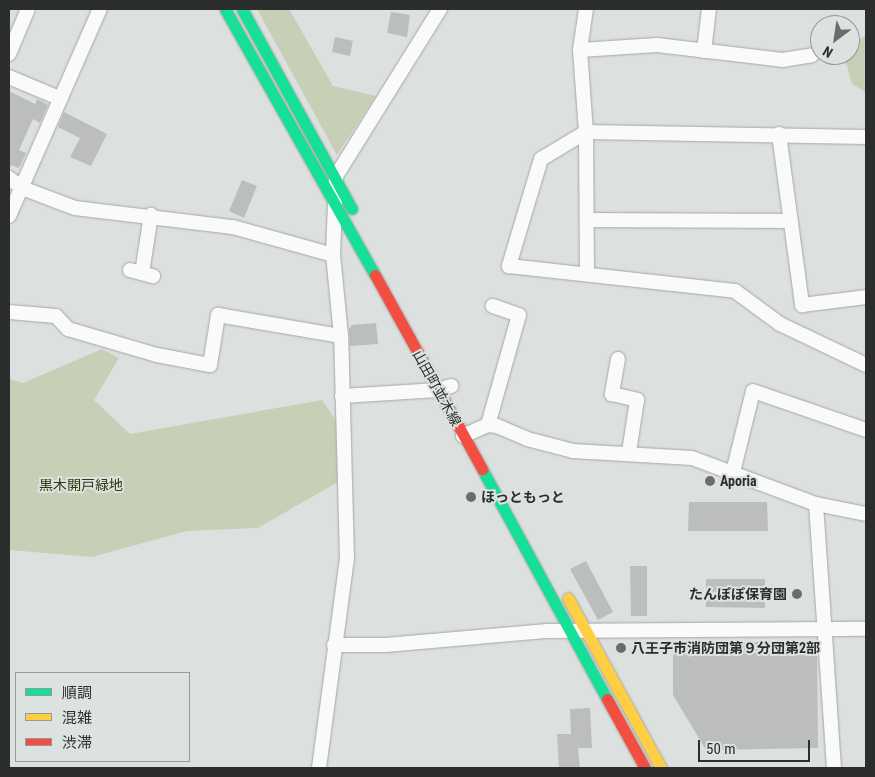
<!DOCTYPE html>
<html>
<head>
<meta charset="utf-8">
<style>
  body { margin:0 }
  #map { position:relative; width:875px; height:777px; overflow:hidden; background:#dce1df; font-family:"Roboto Condensed","Noto Sans JP",sans-serif }
  div>[style] { position:absolute }
  .green>* { inset:0; background:#c7d0b7 }
  .building>* { inset:0; background:#bbbebc }
  .roads { filter:drop-shadow(0 0 1px #a4a7a6) drop-shadow(0 0 1px #a4a7a6) }
  .street>* { height:14px; margin:-7px; padding:0 7px; transform-origin:7px; border-radius:7px; background:#fafafa }
  .fast>* { height:11px; margin:-5.5px; padding:0 5.5px; transform-origin:5.5px; border-radius:5.5px; background:#16e098 }
  .slow>* { height:11px; margin:-5.5px; padding:0 5.5px; transform-origin:5.5px; border-radius:5.5px; background:#ffcf43 }
  .jam>* { height:11px; margin:-5.5px; padding:0 5.5px; transform-origin:5.5px; border-radius:5.5px; background:#f24e42 }
  .dots>* { width:14px; height:14px; translate:-50% -50%; box-sizing:border-box; border:2px solid #dbe2e0; border-radius:50% }
  span { translate:-50% -50%; white-space:nowrap; text-align:center; line-height:1.15; -webkit-text-stroke:4px #dbe2e0; paint-order:stroke }
  .street-label { font-size:14px; color:#2c2e2e }
  .poi-label { font-size:14px; color:#2c2e2e; font-weight:700 }
  .left { translate:0 -50%; text-align:left }
  .right { translate:-100% -50%; text-align:right }
  .park-label { font-size:14px; color:#2e390c }
  .frame { position:absolute; inset:0; border:10px solid #2c2e2e; pointer-events:none }
  .legend { position:absolute; left:15px; top:672px; width:175px; height:90px; box-sizing:border-box; background:#dbe2e0; border:1px solid #959a99; margin:0; padding:6px 9px; list-style:none; font-size:15px; color:#2c2e2e }
  .legend li { display:flex; align-items:center; gap:10px; height:25px }
  .legend b { width:25px; border:1px solid #959a99 }
  .north { position:absolute; left:810px; top:15px; width:50px; height:50px; box-sizing:border-box; background:#dbe2e0; border:1px solid #959a99; border-radius:50%; rotate:211deg; font-size:14px; font-weight:700; line-height:20px; text-align:center; color:#2c2e2e }
  .north::after { content:''; display:block; margin:auto; width:18px; height:22px; background:#6a6d6c; clip-path:polygon(50% 0,100% 100%,50% 72%,0 100%) }
  .scale { position:absolute; left:698px; top:740px; width:112px; height:22px; box-sizing:border-box; border:2px solid #2c2e2e; border-top:0; padding-left:6px; font-size:15px; line-height:18px; white-space:nowrap; color:#2c2e2e; -webkit-text-stroke:4px #dbe2e0; paint-order:stroke }
</style>
</head>
<body>
<div id="map">
  <div class="green">
    <div style="clip-path:polygon(257px 9px,289px 9px,333px 86px,376px 96px,337px 155px)"></div>
    <div style="clip-path:polygon(866px 35px,866px 92px,852px 84px,844px 55px,850px 55px,850px 45px)"></div>
    <div style="clip-path:polygon(102px 349px,119px 358px,94px 400px,130px 434px,322px 400px,341px 428px,338px 482px,258px 528px,187px 531px,92px 557px,9px 550px,9px 379px,23px 383px)"></div>
  </div>
  <div class="building">
    <div style="clip-path:polygon(391px 12px,410px 15px,407px 37px,387px 33px)"></div>
    <div style="clip-path:polygon(335px 37px,353px 41px,350px 56px,332px 52px)"></div>
    <div style="clip-path:polygon(9px 91px,35px 104px,37px 99px,48px 105px,40px 123px,33px 119px,19px 150px,26px 153px,20px 166px,18px 168px,11px 165px,9px 169px)"></div>
    <div style="clip-path:polygon(64px 112px,107px 134px,91px 166px,70px 157px,80px 138px,58px 127px)"></div>
    <div style="clip-path:polygon(242px 180px,257px 186px,244px 218px,229px 211px)"></div>
    <div style="clip-path:polygon(376px 323px,378px 344px,350px 346px,349px 329px,352px 325px)"></div>
    <div style="clip-path:polygon(689px 502px,767px 502px,768px 531px,688px 531px)"></div>
    <div style="clip-path:polygon(586px 561px,613px 612px,598px 620px,570px 569px)"></div>
    <div style="clip-path:polygon(630px 566px,647px 566px,647px 616px,631px 616px)"></div>
    <div style="clip-path:polygon(706px 579px,765px 579px,765px 608px,706px 607px)"></div>
    <div style="clip-path:polygon(808px 641px,817px 648px,818px 748px,706px 750px,673px 695px,673px 644px)"></div>
    <div style="clip-path:polygon(590px 708px,592px 748px,578px 748px,580px 768px,559px 768px,557px 734px,571px 734px,570px 709px)"></div>
  </div>
  <div class="roads">
    <div class="street">
      <div style="left:586px;top:9px;width:41px;rotate:98.3deg"></div>
      <div style="left:580px;top:50px;width:82px;rotate:85.8deg"></div>
      <div style="left:586px;top:132px;width:141px;rotate:89.6deg"></div>
      <div style="left:580px;top:50px;width:77px;rotate:-3.7deg"></div>
      <div style="left:657px;top:45px;width:126px;rotate:6.8deg"></div>
      <div style="left:782px;top:60px;width:30px;rotate:-9deg"></div>
      <div style="left:704px;top:51px;width:42px;rotate:-83.2deg"></div>
      <div style="left:9px;top:54px;width:49px;rotate:-67.1deg"></div>
      <div style="left:9px;top:77px;width:56px;rotate:22.9deg"></div>
      <div style="left:779px;top:134px;width:173px;rotate:82.3deg"></div>
      <div style="left:802px;top:305px;width:64px;rotate:-7.1deg"></div>
      <div style="left:866px;top:137px;width:280px;rotate:-179deg"></div>
      <div style="left:586px;top:132px;width:52px;rotate:149deg"></div>
      <div style="left:541px;top:159px;width:112px;rotate:106.7deg"></div>
      <div style="left:509px;top:266px;width:227px;rotate:6.3deg"></div>
      <div style="left:735px;top:291px;width:56px;rotate:36.3deg"></div>
      <div style="left:780px;top:324px;width:95px;rotate:25.5deg"></div>
      <div style="left:9px;top:178px;width:16px;rotate:38deg"></div>
      <div style="left:22px;top:188px;width:57px;rotate:20.7deg"></div>
      <div style="left:75px;top:208px;width:159px;rotate:6.9deg"></div>
      <div style="left:233px;top:227px;width:104px;rotate:15.6deg"></div>
      <div style="left:9px;top:216px;width:226px;rotate:-66.3deg"></div>
      <div style="left:587px;top:220px;width:204px;rotate:0.3deg"></div>
      <div style="left:130px;top:270px;width:24px;rotate:15deg"></div>
      <div style="left:142px;top:273px;width:59px;rotate:-81.2deg"></div>
      <div style="left:9px;top:312px;width:47px;rotate:4.9deg"></div>
      <div style="left:56px;top:316px;width:18px;rotate:47deg"></div>
      <div style="left:68px;top:329px;width:93px;rotate:16.3deg"></div>
      <div style="left:157px;top:355px;width:54px;rotate:10.7deg"></div>
      <div style="left:210px;top:365px;width:51px;rotate:-80.9deg"></div>
      <div style="left:218px;top:315px;width:125px;rotate:9.7deg"></div>
      <div style="left:618px;top:359px;width:36px;rotate:100deg"></div>
      <div style="left:612px;top:394px;width:26px;rotate:13deg"></div>
      <div style="left:637px;top:400px;width:53px;rotate:98.7deg"></div>
      <div style="left:342px;top:396px;width:96px;rotate:-3.6deg"></div>
      <div style="left:438px;top:390px;width:14px;rotate:-17deg"></div>
      <div style="left:488px;top:425px;width:114px;rotate:-74.3deg"></div>
      <div style="left:519px;top:315px;width:28px;rotate:-161deg"></div>
      <div style="left:463px;top:436px;width:27px;rotate:-24deg"></div>
      <div style="left:488px;top:425px;width:9px;rotate:6deg"></div>
      <div style="left:497px;top:426px;width:33px;rotate:23deg"></div>
      <div style="left:527px;top:439px;width:48px;rotate:14.6deg"></div>
      <div style="left:573px;top:451px;width:119px;rotate:3.4deg"></div>
      <div style="left:692px;top:458px;width:132px;rotate:20.4deg"></div>
      <div style="left:816px;top:504px;width:51px;rotate:11.3deg"></div>
      <div style="left:733px;top:472px;width:83px;rotate:-76.1deg"></div>
      <div style="left:753px;top:391px;width:120px;rotate:19deg"></div>
      <div style="left:816px;top:504px;width:265px;rotate:86.1deg"></div>
      <div style="left:334px;top:645px;width:52px"></div>
      <div style="left:386px;top:645px;width:162px;rotate:-5deg"></div>
      <div style="left:547px;top:631px;width:319px;rotate:-0.4deg"></div>
      <div style="left:319px;top:768px;width:211px;rotate:-82.4deg"></div>
      <div style="left:347px;top:559px;width:223px;rotate:-91.5deg"></div>
      <div style="left:341px;top:336px;width:81px;rotate:-95.6deg"></div>
      <div style="left:333px;top:255px;width:79px;rotate:-87.8deg"></div>
      <div style="left:336px;top:176px;width:197px;rotate:-58.1deg"></div>
    </div>
    <div class="fast">
      <div style="left:225px;top:9px;width:305px;rotate:60.6deg"></div>
      <div style="left:242px;top:9px;width:228px;rotate:61.2deg"></div>
      <div style="left:482px;top:469px;width:262px;rotate:61.5deg"></div>
    </div>
    <div class="slow">
      <div style="left:568px;top:598px;width:194px;rotate:61.3deg"></div>
    </div>
    <div class="jam">
      <div style="left:375px;top:275px;width:222px;rotate:61.1deg"></div>
      <div style="left:607px;top:699px;width:79px;rotate:61.2deg"></div>
    </div>
  </div>
  <div class="dots">
    <div style="left:710px;top:481px;background:#6a6d6c"></div>
    <div style="left:471px;top:497px;background:#6a6d6c"></div>
    <div style="left:797px;top:594px;background:#6a6d6c"></div>
    <div style="left:621px;top:648px;background:#6a6d6c"></div>
  </div>
  <div class="street-label">
    <span style="left:437px;top:388px;rotate:61deg">山田町並木線</span>
  </div>
  <div class="poi-label">
    <span class="left" style="left:720px;top:481px">Aporia</span>
    <span class="left" style="left:481px;top:497px">ほっともっと</span>
    <span class="right" style="left:787px;top:594px">たんぽぽ保育園</span>
    <span class="left" style="left:631px;top:648px">八王子市消防団第９分団第2部</span>
  </div>
  <div class="park-label">
    <span style="left:81px;top:485px">黒木開戸緑地</span>
  </div>
  <div class="frame"></div>
  <ul class="legend">
  <li><b style="height:6px;background:#16e098"></b>順調</li>
  <li><b style="height:6px;background:#ffcf43"></b>混雑</li>
  <li><b style="height:6px;background:#f24e42"></b>渋滞</li>
  </ul>
  <div class="north">N</div>
  <div class="scale">50 m</div>
</div>
</body>
</html>
